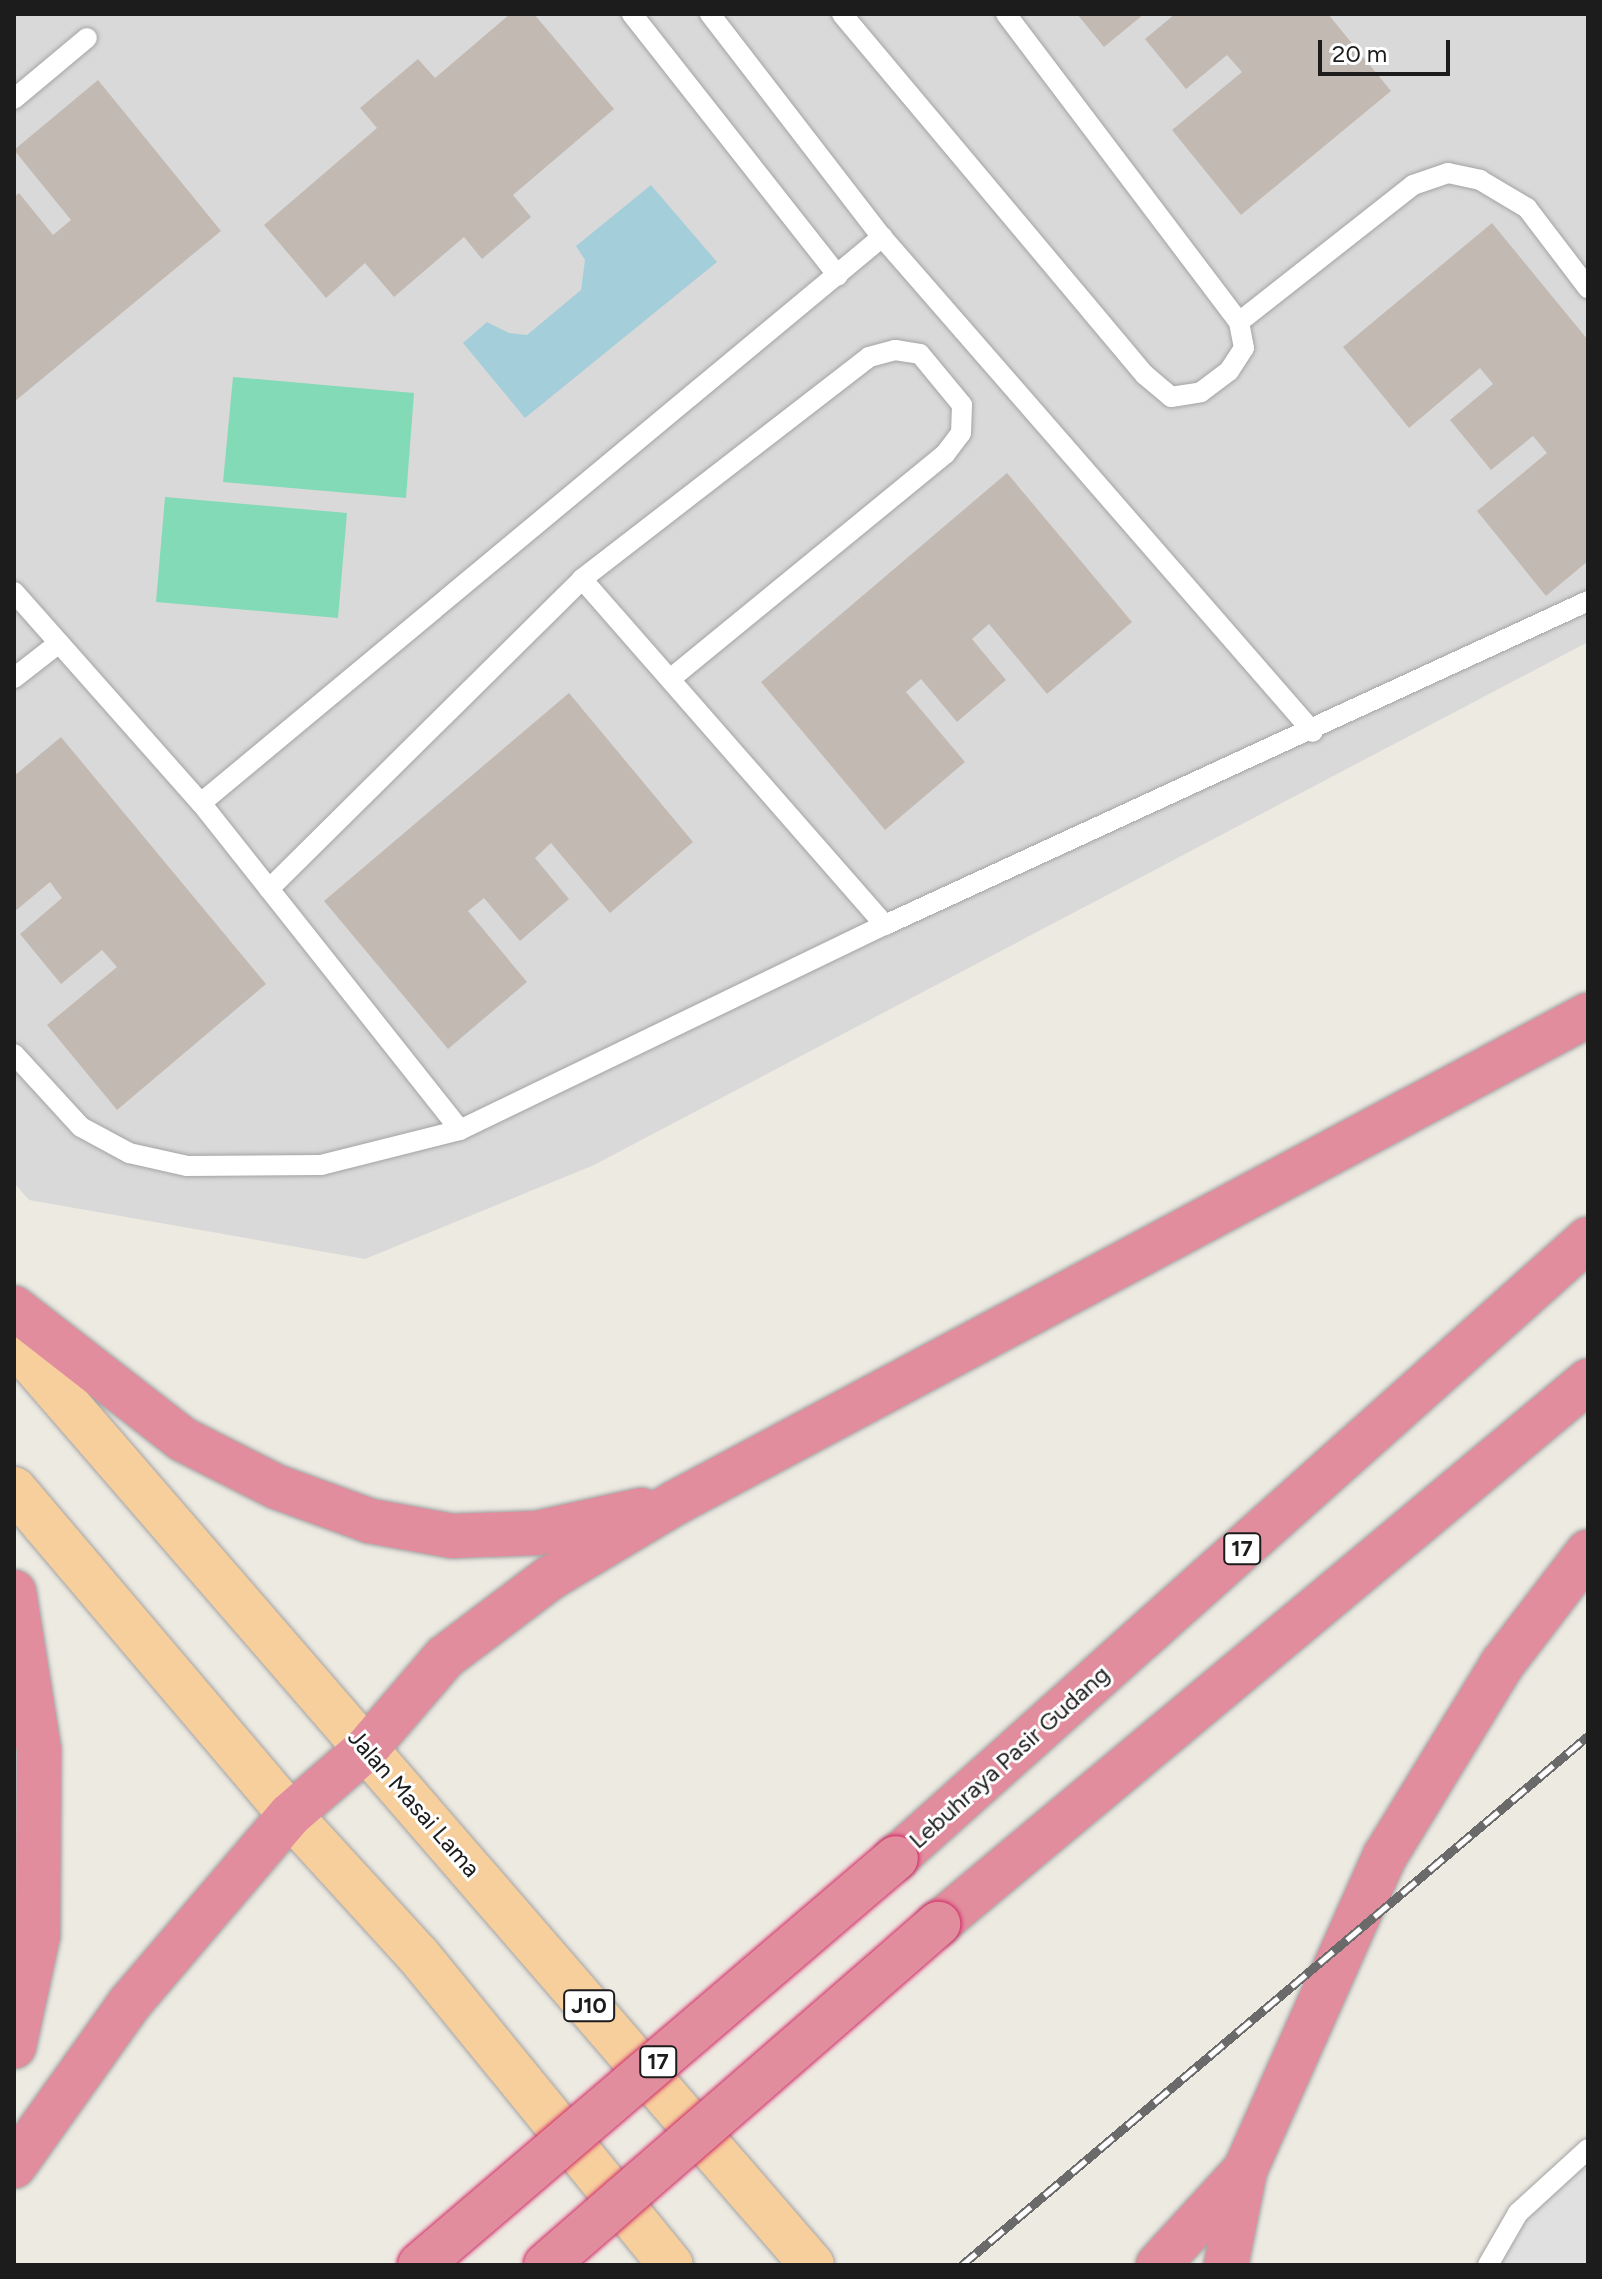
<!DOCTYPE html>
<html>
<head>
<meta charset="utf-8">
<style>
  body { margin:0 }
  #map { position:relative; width:1602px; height:2279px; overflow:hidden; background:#edeae2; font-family:Figtree,sans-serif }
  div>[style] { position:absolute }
  .residential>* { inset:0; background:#dad9d9 }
  .pitch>* { inset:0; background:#83dab7 }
  .parking>* { inset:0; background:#e0e0e0 }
  .water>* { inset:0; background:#a4ced9 }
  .building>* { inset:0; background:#c2b9b2 }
  .roads { filter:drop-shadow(0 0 2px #a3a3a3) drop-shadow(0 0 2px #a3a3a3) }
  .lane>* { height:20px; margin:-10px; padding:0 10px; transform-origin:10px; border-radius:10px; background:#fff }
  .primary>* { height:44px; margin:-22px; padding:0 22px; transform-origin:22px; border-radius:22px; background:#f7cf9d }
  .highway>* { height:44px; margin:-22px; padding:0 22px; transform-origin:22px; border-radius:22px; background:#e28d9e }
  .rail>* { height:9px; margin-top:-4.5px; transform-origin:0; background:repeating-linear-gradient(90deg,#fff 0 18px,#6a6a6a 0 36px); box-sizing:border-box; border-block:2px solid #6a6a6a }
  .bridges { filter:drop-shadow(0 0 2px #d02b66) drop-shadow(0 0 2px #d02b66) }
  .highway-bridge>* { height:44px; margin:-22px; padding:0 22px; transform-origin:22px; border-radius:22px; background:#e28d9e }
  span { translate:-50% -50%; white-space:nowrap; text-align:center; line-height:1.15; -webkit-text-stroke:6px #fff; paint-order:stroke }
  .shield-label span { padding:2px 6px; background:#fff; border:2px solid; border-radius:6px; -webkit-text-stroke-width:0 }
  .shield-label { font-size:22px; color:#1c1c1c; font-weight:700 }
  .street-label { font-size:24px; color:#1c1c1c }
  .frame { position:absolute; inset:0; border:16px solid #1c1c1c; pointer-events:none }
  .scale { position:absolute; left:1318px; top:40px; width:132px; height:36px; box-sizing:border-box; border:4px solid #1c1c1c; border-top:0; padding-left:10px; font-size:24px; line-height:28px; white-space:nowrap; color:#1c1c1c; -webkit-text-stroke:6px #fff; paint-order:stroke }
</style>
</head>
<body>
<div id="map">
  <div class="residential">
    <div style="clip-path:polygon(1588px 14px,1588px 642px,594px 1165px,365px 1259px,29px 1200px,14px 1183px,15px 14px)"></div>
  </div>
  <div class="pitch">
    <div style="clip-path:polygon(233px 377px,414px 393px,406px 498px,223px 482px)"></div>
    <div style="clip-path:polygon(165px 497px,347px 513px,338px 618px,156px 602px)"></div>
  </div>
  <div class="parking">
    <div style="clip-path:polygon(1588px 2145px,1588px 2265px,1480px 2265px)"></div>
  </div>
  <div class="water">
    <div style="clip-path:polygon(651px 185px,717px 262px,525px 418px,463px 343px,487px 322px,509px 333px,527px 335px,581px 290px,585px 260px,576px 246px)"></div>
  </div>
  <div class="building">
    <div style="clip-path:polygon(510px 14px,534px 14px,614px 109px,513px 195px,531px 217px,482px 259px,464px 237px,394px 297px,365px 263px,326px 298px,264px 225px,377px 128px,360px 108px,418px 59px,435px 78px)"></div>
    <div style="clip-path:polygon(1077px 14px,1144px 14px,1104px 47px)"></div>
    <div style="clip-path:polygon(1175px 14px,1328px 14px,1391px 91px,1241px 215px,1172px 130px,1242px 72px,1227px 55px,1186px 89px,1145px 39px)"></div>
    <div style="clip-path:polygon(98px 80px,221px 231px,14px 402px,14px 197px,19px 193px,53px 235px,71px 220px,14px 150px)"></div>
    <div style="clip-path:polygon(1492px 223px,1588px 340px,1588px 561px,1546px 596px,1477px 511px,1547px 453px,1533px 436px,1491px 470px,1450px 420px,1493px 384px,1480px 368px,1409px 428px,1343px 347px)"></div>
    <div style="clip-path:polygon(1007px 473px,1132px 622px,1047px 694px,989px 624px,972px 639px,1006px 680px,957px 722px,921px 679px,906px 692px,965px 762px,885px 830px,761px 682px)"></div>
    <div style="clip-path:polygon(569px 693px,693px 842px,610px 913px,551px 843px,535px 858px,569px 899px,520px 941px,484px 898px,468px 911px,527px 982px,448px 1049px,324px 901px)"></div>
    <div style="clip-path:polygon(61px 737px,266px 984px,117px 1110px,47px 1025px,117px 967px,102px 950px,61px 984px,20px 934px,62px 898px,50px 882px,14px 912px,14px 776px)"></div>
  </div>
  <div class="roads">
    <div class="lane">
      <div style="left:632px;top:14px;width:333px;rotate:51.8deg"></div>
      <div style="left:710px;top:14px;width:282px;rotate:52.4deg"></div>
      <div style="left:882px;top:237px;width:656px;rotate:48.95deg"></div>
      <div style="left:842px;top:14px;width:471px;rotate:50deg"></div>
      <div style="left:1145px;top:375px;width:34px;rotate:40deg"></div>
      <div style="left:1171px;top:397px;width:30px;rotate:-9deg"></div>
      <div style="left:1201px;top:392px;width:35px;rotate:-37deg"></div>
      <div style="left:1229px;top:371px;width:27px;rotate:-57deg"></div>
      <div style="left:1244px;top:348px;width:26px;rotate:-101deg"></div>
      <div style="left:1239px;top:322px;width:221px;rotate:-38.2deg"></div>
      <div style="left:1413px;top:185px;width:37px;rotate:-19deg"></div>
      <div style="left:1448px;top:173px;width:33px;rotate:12deg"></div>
      <div style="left:1480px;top:180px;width:55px;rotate:30.8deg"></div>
      <div style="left:1527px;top:208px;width:101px;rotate:52.7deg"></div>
      <div style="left:1006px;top:14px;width:386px;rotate:52.9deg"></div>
      <div style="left:14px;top:99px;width:95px;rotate:-39.9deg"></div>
      <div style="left:582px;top:579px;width:460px;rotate:48.8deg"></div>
      <div style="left:14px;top:592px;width:282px;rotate:48.5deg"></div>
      <div style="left:201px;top:803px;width:417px;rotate:51.6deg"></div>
      <div style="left:14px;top:678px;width:57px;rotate:-37.9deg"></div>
      <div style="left:201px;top:803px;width:886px;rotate:-39.73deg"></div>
      <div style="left:269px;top:889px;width:441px;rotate:-44.7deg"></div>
      <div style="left:582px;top:579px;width:363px;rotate:-37.7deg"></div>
      <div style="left:869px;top:357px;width:27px;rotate:-15deg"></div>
      <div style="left:895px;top:350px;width:25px;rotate:9deg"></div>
      <div style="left:920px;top:354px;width:66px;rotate:50.5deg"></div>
      <div style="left:962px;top:405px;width:28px;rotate:92deg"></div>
      <div style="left:961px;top:433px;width:26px;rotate:127deg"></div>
      <div style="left:945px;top:454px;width:355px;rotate:140.7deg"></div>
      <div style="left:14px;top:1054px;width:99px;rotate:47.5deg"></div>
      <div style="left:81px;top:1127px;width:55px;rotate:28.4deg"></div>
      <div style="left:129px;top:1153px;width:59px;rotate:12.6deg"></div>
      <div style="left:187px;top:1166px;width:134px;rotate:-0.4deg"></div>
      <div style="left:321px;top:1165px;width:143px;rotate:-14.1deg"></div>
      <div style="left:460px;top:1130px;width:472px;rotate:-25.8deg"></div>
      <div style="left:885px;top:925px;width:774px;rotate:-24.74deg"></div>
      <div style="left:1488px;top:2265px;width:60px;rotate:-60deg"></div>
      <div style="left:1518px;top:2213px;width:95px;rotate:-42.4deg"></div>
    </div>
    <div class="primary">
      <div style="left:14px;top:1342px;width:1220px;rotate:49.15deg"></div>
      <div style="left:14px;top:1489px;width:427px;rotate:49.7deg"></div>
      <div style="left:290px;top:1815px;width:190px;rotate:47.6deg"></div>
      <div style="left:418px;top:1955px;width:400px;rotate:50.8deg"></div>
    </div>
    <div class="highway">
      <div style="left:14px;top:1308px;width:213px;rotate:37.9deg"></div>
      <div style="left:182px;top:1439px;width:106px;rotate:26.8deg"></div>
      <div style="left:277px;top:1487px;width:99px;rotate:20.1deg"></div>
      <div style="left:370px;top:1521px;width:83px;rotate:10.4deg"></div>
      <div style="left:452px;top:1536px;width:85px;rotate:-2deg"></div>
      <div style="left:537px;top:1533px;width:107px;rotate:-12.4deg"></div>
      <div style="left:14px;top:1592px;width:160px;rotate:81deg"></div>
      <div style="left:39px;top:1750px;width:185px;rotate:90.3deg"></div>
      <div style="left:38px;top:1935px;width:114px;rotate:102.2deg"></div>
      <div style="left:896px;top:1858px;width:928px;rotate:-41.81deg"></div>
      <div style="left:938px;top:1924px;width:847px;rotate:-39.87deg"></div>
      <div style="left:14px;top:2166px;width:199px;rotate:-54.6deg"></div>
      <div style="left:129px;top:2004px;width:248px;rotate:-49.6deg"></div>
      <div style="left:290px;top:1815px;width:102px;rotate:-41deg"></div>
      <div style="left:367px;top:1748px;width:120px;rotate:-49.4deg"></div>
      <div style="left:445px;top:1657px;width:131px;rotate:-37deg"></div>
      <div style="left:550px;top:1578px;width:146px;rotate:-31deg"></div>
      <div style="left:675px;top:1503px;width:1035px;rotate:-28.12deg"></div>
      <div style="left:1158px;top:2265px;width:129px;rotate:-47.5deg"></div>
      <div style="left:1226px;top:2265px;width:97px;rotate:-78.7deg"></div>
      <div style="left:1245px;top:2170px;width:344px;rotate:-66deg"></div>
      <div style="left:1385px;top:1856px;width:226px;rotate:-58.6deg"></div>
      <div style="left:1503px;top:1663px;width:140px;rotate:-52.6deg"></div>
    </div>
  </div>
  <div class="rail">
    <div style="left:962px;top:2265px;width:820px;rotate:-40.2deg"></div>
  </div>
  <div class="bridges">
    <div class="highway-bridge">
      <div style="left:420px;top:2265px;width:626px;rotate:-40.53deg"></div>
      <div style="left:546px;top:2265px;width:520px;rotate:-41.02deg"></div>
    </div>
  </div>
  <div class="shield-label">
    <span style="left:1242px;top:1549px">17</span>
    <span style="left:589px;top:2006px">J10</span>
    <span style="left:658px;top:2062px">17</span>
  </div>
  <div class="street-label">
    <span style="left:1009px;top:1757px;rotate:-42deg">Lebuhraya Pasir Gudang</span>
    <span style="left:414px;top:1803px;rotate:49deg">Jalan Masai Lama</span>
  </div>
  <div class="frame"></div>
  <div class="scale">20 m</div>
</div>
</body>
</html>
